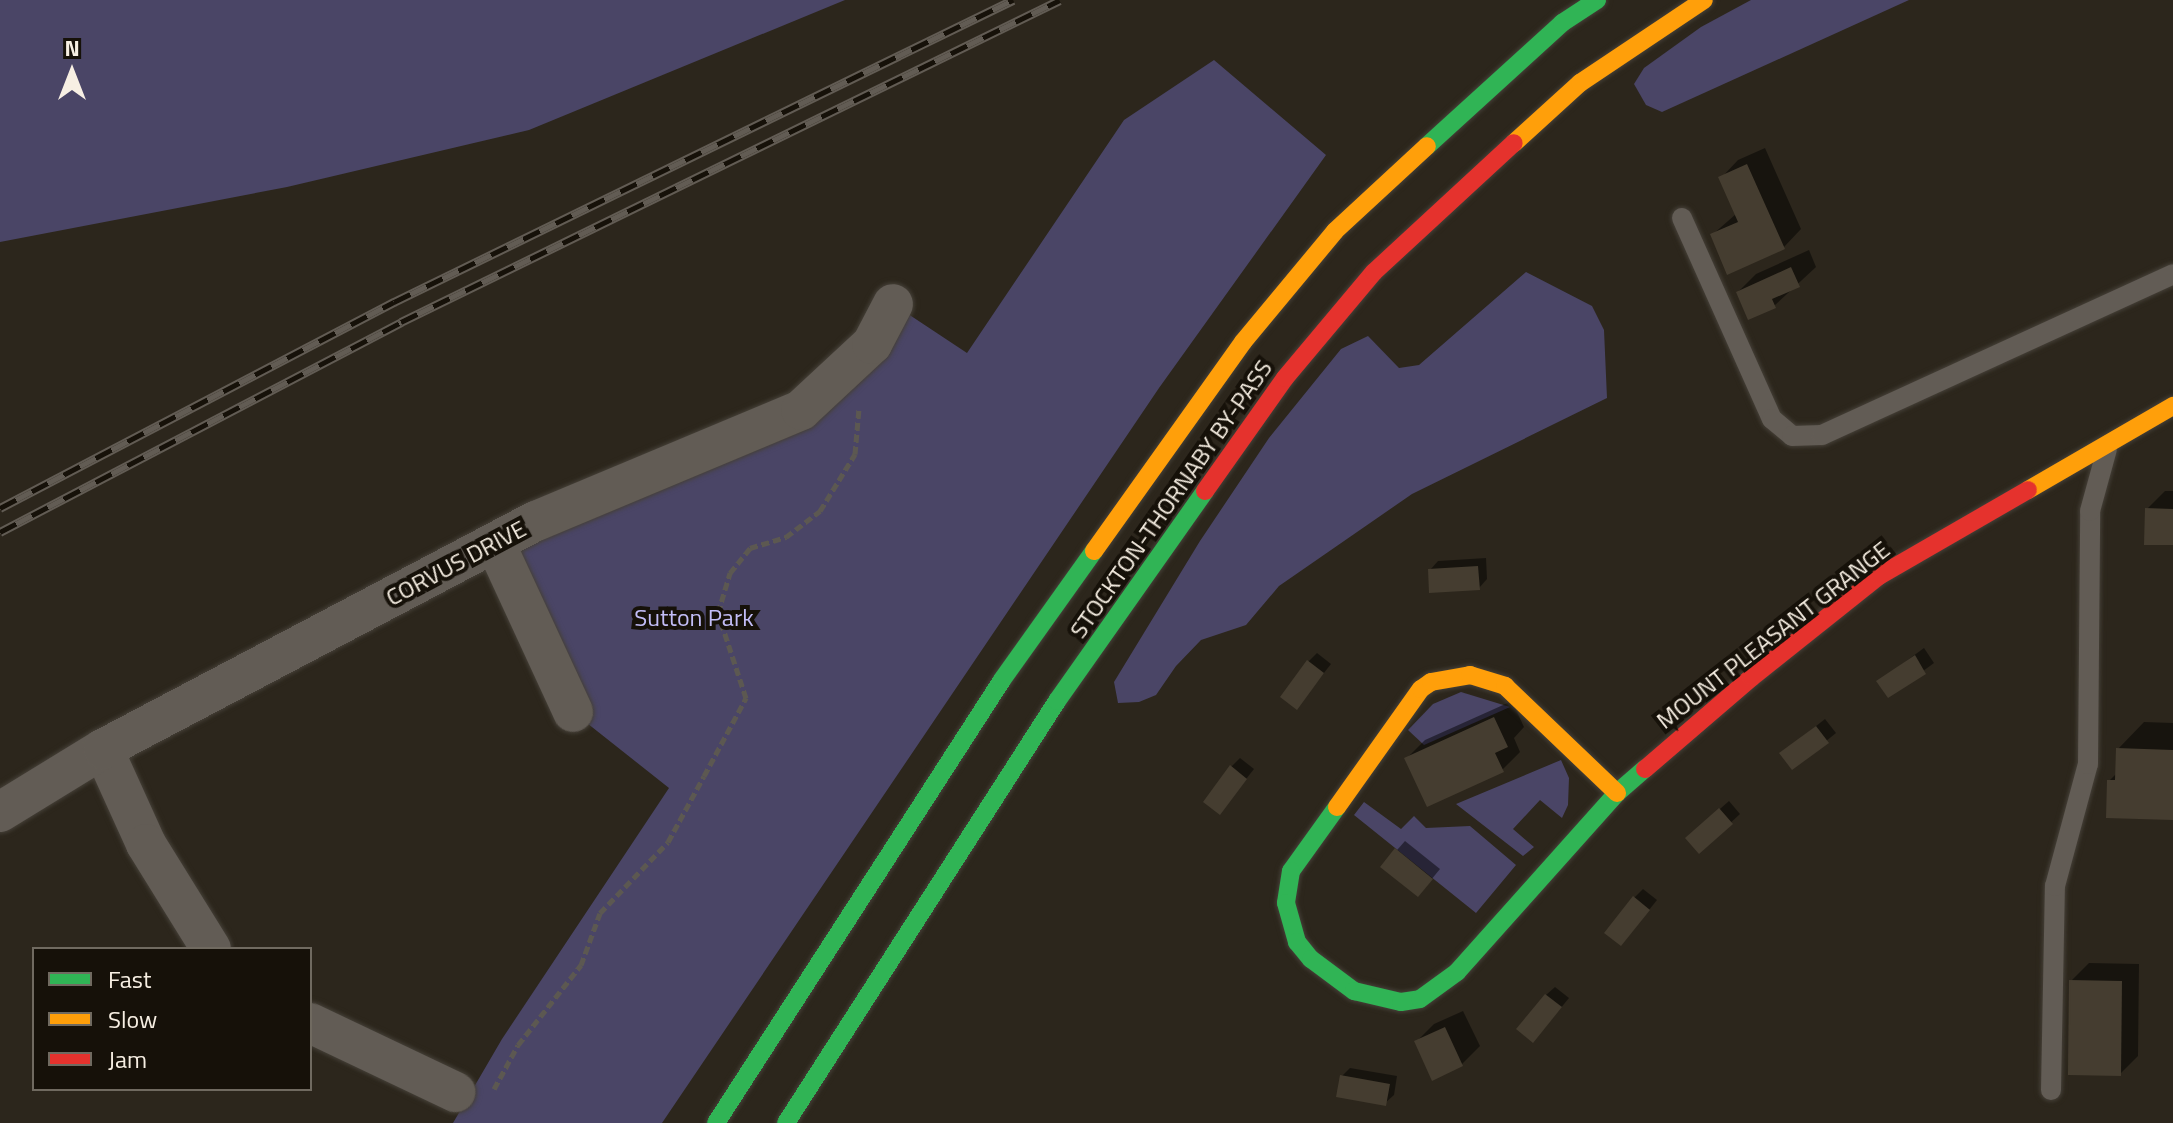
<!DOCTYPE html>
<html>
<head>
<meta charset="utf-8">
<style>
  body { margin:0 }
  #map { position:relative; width:2173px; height:1123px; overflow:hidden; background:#2c261c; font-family:"Titillium Web",sans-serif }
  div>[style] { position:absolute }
  .green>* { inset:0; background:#4a4566 }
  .shadow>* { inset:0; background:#0007 }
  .building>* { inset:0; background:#453d30 }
  .path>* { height:5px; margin-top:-2.5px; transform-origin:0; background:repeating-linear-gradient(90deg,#5c5851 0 8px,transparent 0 12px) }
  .roads { filter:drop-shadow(0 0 2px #454038) drop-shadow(0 0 2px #454038) }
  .lane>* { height:20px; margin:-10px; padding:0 10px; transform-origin:10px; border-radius:10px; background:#625c55 }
  .street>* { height:40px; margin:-20px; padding:0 20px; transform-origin:20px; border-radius:20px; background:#625c55 }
  .fast>* { height:18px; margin:-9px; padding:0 9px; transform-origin:9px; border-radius:9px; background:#30b455 }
  .slow>* { height:18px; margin:-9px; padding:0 9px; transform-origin:9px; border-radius:9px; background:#ff9f0a }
  .jam>* { height:18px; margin:-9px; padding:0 9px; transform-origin:9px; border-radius:9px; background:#e5322d }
  .rail>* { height:9px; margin-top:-4.5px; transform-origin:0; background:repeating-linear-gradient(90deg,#161109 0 18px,#625c54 0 36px); box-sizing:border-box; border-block:2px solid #625c54 }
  span { translate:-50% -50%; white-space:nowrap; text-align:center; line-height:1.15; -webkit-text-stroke:8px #161109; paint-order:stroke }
  .street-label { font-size:24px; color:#f7efe3 }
  .park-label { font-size:24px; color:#c2bdf7 }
  .legend { position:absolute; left:32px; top:947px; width:280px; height:144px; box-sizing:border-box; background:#161109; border:2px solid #706a60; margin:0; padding:10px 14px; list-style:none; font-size:24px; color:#f7efe3 }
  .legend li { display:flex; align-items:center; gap:16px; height:40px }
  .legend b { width:40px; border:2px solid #706a60 }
  .north { position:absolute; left:32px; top:32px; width:80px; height:80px; -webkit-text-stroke:6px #161109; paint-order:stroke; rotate:0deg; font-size:22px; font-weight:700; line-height:32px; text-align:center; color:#f7efe3 }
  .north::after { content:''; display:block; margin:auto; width:28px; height:36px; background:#f7efe3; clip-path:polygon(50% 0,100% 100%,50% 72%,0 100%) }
</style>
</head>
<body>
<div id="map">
  <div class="green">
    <div style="clip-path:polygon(0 0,845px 0,529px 130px,287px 187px,0 242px)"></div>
    <div style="clip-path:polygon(1751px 0,1909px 0,1662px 112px,1646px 105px,1634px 84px,1644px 68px,1701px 27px)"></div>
    <div style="clip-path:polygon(1214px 60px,1326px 155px,1159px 388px,662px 1123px,453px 1123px,502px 1039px,669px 788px,573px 712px,495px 543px,801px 410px,893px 304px,967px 353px,1124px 120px)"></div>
    <div style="clip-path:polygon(1526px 272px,1592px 306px,1604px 330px,1607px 398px,1412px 494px,1279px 586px,1246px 625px,1201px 640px,1176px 666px,1156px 695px,1139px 702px,1118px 703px,1114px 682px,1200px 541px,1269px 438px,1341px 349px,1368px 336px,1399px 368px,1419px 365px)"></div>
    <div style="clip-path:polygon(1461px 692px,1510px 707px,1424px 745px,1408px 730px,1433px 704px)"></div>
    <div style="clip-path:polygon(1561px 760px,1569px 778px,1568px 805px,1562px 818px,1540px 800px,1513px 829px,1534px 847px,1523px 856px,1456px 804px)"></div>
    <div style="clip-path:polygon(1364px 802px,1401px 829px,1414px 816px,1426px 828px,1470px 826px,1516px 865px,1476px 913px,1354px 815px)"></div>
  </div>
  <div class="shadow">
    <div style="clip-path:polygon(1765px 148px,1801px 229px,1784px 247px,1712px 235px,1736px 214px,1721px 178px,1738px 160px)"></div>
    <div style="clip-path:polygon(1809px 250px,1816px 267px,1774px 306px,1738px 292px,1756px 274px)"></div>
    <div style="clip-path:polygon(2165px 491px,2173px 491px,2173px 543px,2147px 509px)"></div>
    <div style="clip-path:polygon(1486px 558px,1487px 579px,1479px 588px,1430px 570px,1438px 561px)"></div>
    <div style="clip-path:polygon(1924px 648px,1934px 663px,1889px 696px,1879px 681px)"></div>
    <div style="clip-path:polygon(1317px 653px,1331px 664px,1297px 707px,1308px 662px)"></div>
    <div style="clip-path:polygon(1512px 701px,1524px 727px,1514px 738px,1520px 752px,1502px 770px,1407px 758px,1425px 740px)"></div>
    <div style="clip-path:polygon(1825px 719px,1836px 733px,1793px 768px,1782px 753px)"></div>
    <div style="clip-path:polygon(2144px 722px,2173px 723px,2173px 818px,2109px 781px,2117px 773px,2118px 749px)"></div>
    <div style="clip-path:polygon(1240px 758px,1254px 769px,1220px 812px,1231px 767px)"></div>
    <div style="clip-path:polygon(1729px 801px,1740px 814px,1699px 852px,1696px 830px)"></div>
    <div style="clip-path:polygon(1405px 841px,1440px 869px,1426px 886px,1383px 866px)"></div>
    <div style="clip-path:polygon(1643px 889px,1657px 900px,1629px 935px,1634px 898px)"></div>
    <div style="clip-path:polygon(2089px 963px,2139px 964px,2138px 1056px,2120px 1074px,2071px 981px)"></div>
    <div style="clip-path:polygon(1555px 987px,1569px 998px,1541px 1032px,1546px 995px)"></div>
    <div style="clip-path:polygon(1463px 1011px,1480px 1046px,1462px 1064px,1433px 1078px,1416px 1042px,1434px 1024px)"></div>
    <div style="clip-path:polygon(1350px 1068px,1397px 1076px,1394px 1095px,1385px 1103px,1342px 1076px)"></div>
  </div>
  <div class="building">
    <div style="clip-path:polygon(1747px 164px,1785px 249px,1727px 275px,1710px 234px,1738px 222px,1718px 177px)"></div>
    <div style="clip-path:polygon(1791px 267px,1800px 287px,1772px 299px,1776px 308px,1748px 320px,1736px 292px)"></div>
    <div style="clip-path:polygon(2145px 508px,2173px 509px,2173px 545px,2144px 545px)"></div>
    <div style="clip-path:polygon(1478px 566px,1480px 590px,1429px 593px,1428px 569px)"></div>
    <div style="clip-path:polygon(1915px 655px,1926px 674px,1888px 698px,1876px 681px)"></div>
    <div style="clip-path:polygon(1307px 660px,1324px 673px,1297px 710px,1280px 697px)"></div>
    <div style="clip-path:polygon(1494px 717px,1508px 747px,1495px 753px,1504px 772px,1427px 807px,1404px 758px)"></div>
    <div style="clip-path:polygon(1816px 726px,1829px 743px,1792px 770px,1779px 753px)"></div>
    <div style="clip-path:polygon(2116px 748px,2173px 750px,2173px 820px,2106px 818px,2107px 780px,2115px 780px)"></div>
    <div style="clip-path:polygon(1230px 765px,1247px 779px,1220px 815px,1203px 802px)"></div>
    <div style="clip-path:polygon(1719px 808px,1733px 824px,1699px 854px,1685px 838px)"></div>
    <div style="clip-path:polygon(1395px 848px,1433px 879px,1418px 897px,1380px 867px)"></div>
    <div style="clip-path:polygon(1633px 896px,1650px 910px,1621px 946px,1604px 933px)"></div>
    <div style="clip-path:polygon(2069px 980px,2122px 981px,2121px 1076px,2068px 1075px)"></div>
    <div style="clip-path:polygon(1545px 994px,1562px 1007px,1533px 1043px,1516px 1029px)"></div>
    <div style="clip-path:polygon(1445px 1027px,1463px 1066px,1432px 1081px,1414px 1041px)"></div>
    <div style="clip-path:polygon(1340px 1075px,1390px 1084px,1386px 1106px,1336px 1097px)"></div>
  </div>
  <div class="path">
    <div style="left:494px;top:1089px;width:50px;rotate:-61.4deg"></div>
    <div style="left:518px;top:1045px;width:102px;rotate:-51.8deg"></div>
    <div style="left:581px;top:965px;width:55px;rotate:-69.9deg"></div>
    <div style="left:600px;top:913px;width:98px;rotate:-46.2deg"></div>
    <div style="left:668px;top:842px;width:75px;rotate:-61.4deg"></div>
    <div style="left:704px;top:776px;width:89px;rotate:-61.7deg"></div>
    <div style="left:746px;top:698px;width:89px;rotate:-108.2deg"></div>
    <div style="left:718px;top:613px;width:42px;rotate:-73.3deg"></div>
    <div style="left:730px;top:573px;width:32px;rotate:-51deg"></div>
    <div style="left:750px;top:548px;width:38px;rotate:-17deg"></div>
    <div style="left:786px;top:537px;width:43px;rotate:-37.4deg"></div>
    <div style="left:820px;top:511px;width:67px;rotate:-58.4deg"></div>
    <div style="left:855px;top:454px;width:46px;rotate:-85deg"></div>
  </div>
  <div class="roads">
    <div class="lane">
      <div style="left:1682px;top:218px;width:220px;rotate:65.9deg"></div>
      <div style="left:1772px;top:419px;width:26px;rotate:40deg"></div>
      <div style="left:1792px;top:436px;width:30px;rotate:-2deg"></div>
      <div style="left:1822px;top:435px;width:386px;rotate:-24.6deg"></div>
      <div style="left:2051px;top:1090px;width:204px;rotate:-88.9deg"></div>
      <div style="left:2055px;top:886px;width:126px;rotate:-74.9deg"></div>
      <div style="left:2088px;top:764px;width:253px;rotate:-89.5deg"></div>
      <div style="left:2090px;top:511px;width:64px;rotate:-74.7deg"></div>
    </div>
    <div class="street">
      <div style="left:495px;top:543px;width:186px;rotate:65.2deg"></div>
      <div style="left:103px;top:749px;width:104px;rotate:65.6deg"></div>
      <div style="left:146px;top:844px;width:123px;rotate:58.2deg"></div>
      <div style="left:0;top:812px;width:121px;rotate:-31.5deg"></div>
      <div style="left:103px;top:749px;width:489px;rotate:-27.8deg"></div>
      <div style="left:536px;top:521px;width:287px;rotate:-22.7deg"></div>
      <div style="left:801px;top:410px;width:97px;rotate:-42.9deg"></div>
      <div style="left:872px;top:344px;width:45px;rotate:-62.3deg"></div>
      <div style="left:310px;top:1023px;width:161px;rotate:25.4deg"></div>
    </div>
    <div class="fast">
      <div style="left:1427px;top:146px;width:183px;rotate:-42.3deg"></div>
      <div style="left:1562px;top:23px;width:42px;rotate:-33.3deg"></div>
      <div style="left:1337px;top:807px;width:79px;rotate:125.7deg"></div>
      <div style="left:1291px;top:871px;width:32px;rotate:99deg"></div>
      <div style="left:1286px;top:903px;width:41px;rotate:74.2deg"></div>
      <div style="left:1297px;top:942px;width:22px;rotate:51deg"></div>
      <div style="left:1311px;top:959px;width:54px;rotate:36.7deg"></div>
      <div style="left:1354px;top:991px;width:48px;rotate:13.2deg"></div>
      <div style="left:1401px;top:1002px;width:19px;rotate:-9deg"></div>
      <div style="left:1420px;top:999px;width:46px;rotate:-36.1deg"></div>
      <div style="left:1457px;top:972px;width:240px;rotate:-48.2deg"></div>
      <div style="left:1617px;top:793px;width:37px;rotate:-41deg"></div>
      <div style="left:716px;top:1123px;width:527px;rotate:-57.15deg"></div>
      <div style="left:1002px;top:680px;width:158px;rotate:-54.5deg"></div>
      <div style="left:786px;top:1123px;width:502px;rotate:-57.29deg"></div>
      <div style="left:1057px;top:701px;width:257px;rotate:-54.8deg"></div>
    </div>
    <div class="slow">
      <div style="left:1514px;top:143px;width:89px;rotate:-42.3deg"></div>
      <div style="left:1580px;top:83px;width:149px;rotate:-33.8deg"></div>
      <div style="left:2028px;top:490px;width:168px;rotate:-30.1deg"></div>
      <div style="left:1094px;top:551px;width:257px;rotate:-54.5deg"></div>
      <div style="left:1243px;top:342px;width:144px;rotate:-50.3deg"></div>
      <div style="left:1335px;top:231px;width:125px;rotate:-42.7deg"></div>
      <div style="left:1337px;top:807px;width:145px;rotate:-54.6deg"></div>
      <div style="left:1421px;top:689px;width:12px;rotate:-35deg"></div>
      <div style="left:1431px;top:682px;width:40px;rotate:-10deg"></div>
      <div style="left:1470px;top:675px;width:37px;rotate:17deg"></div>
      <div style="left:1505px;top:686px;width:155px;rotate:43.7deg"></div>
    </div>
    <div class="jam">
      <div style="left:1205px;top:491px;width:138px;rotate:-54.7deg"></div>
      <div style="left:1285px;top:378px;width:138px;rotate:-50deg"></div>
      <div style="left:1374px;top:272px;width:190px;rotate:-42.7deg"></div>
      <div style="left:1645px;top:769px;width:141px;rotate:-40.7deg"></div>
      <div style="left:1752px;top:677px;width:162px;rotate:-38.5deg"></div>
      <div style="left:1879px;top:576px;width:172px;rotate:-30deg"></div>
    </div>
  </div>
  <div class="rail">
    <div style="left:0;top:508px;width:445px;rotate:-27.6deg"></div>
    <div style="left:394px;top:302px;width:689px;rotate:-26.01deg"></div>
    <div style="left:0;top:532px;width:453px;rotate:-27.6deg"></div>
    <div style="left:401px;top:322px;width:733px;rotate:-26.04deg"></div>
  </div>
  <div class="street-label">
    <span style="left:1171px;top:499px;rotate:-55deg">STOCKTON-THORNABY BY-PASS</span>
    <span style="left:456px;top:563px;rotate:-28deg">CORVUS DRIVE</span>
    <span style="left:1773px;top:635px;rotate:-38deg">MOUNT PLEASANT GRANGE</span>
  </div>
  <div class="park-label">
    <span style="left:694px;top:618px">Sutton Park</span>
  </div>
  <ul class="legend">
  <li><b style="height:10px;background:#30b455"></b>Fast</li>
  <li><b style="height:10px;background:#ff9f0a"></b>Slow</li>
  <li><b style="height:10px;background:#e5322d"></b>Jam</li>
  </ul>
  <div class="north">N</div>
</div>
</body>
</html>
